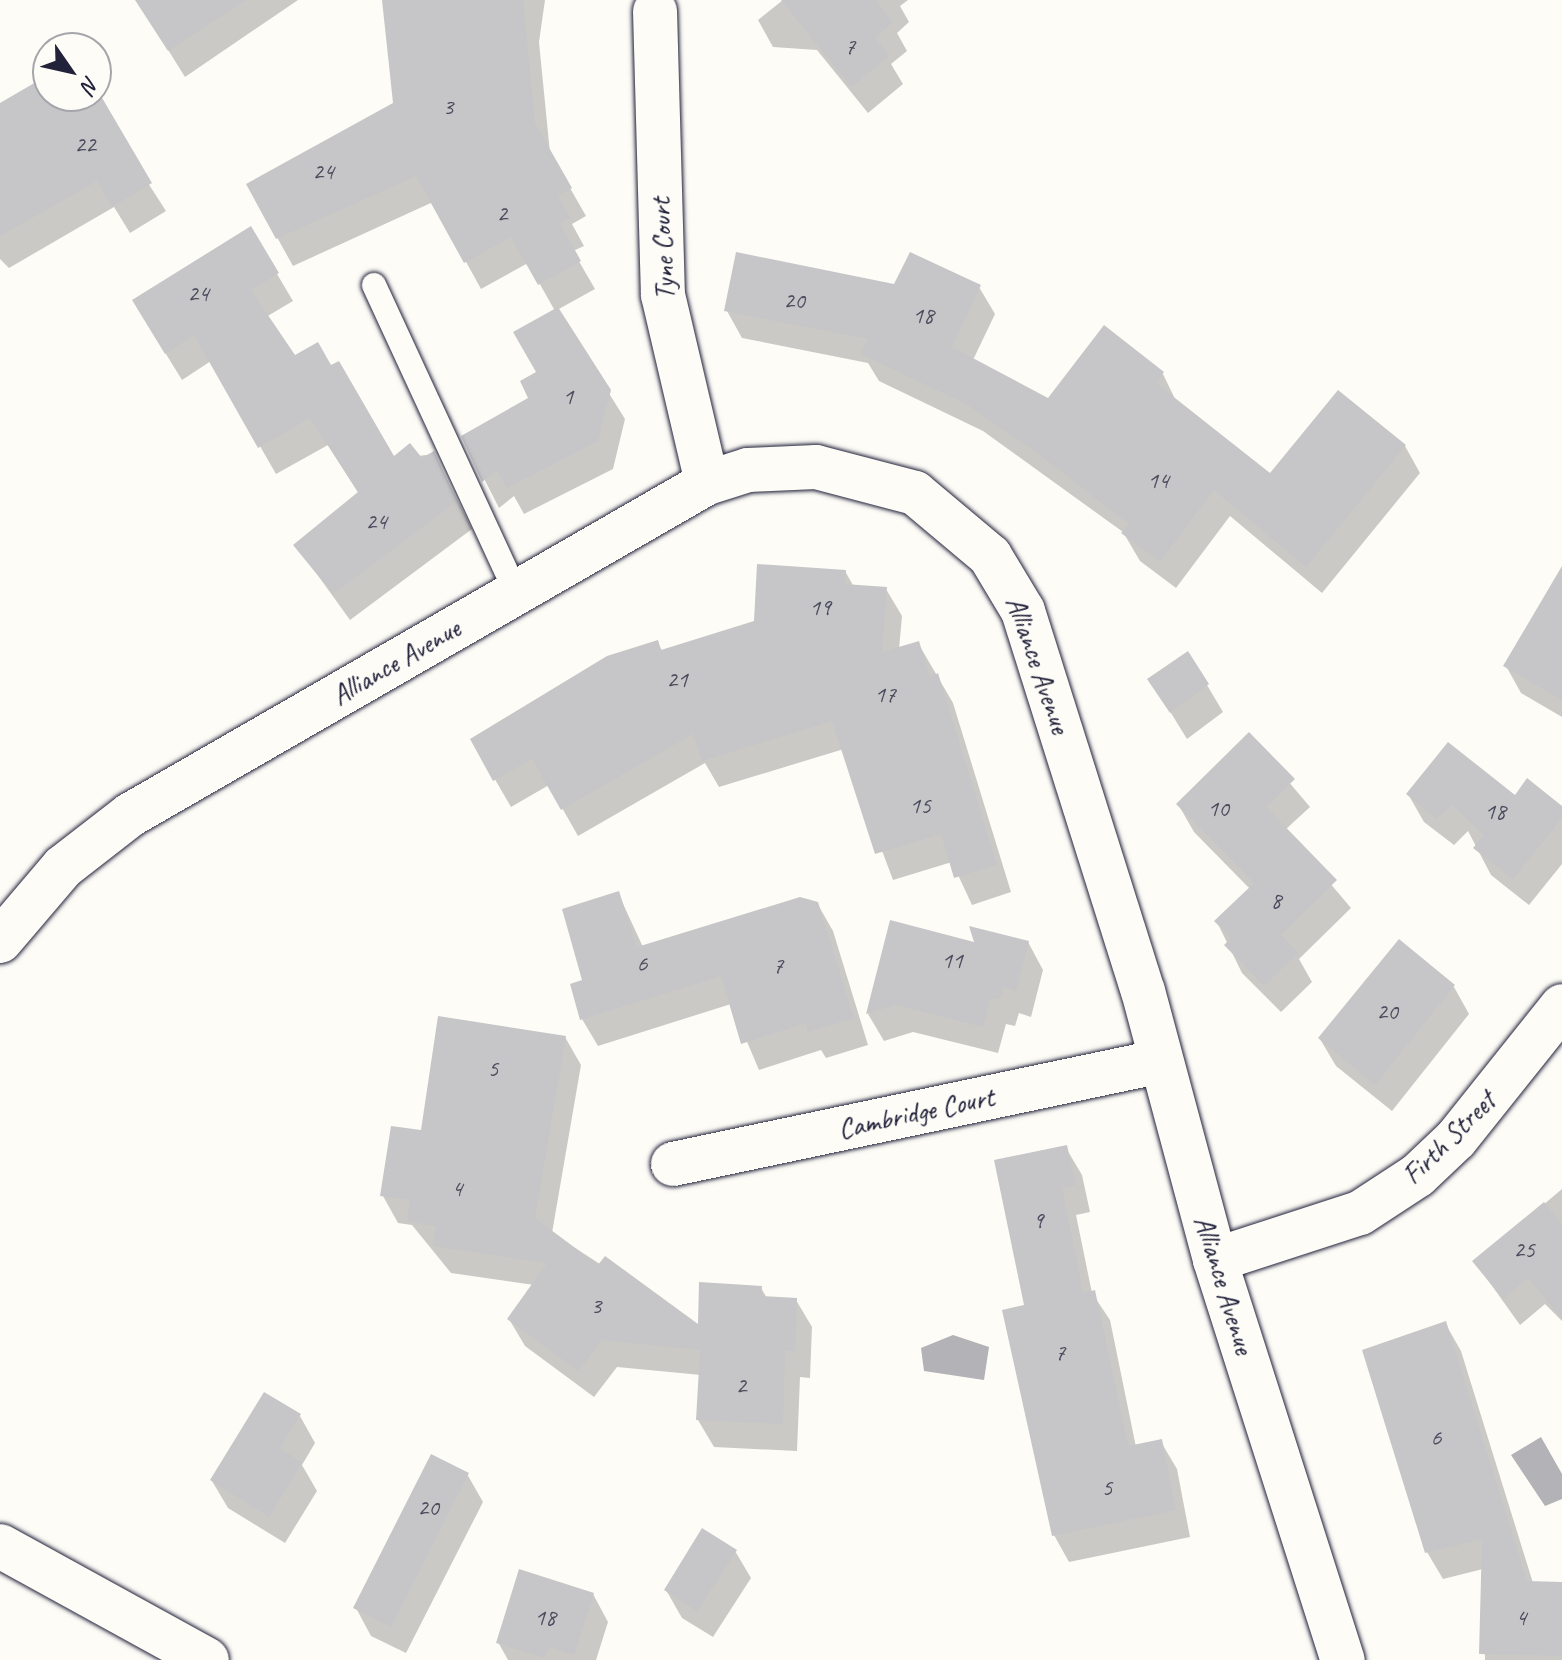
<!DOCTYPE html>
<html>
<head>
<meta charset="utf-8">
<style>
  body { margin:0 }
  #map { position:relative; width:1562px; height:1660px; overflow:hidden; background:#fdfcf7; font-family:Caveat,sans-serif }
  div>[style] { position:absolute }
  .water>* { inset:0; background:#b2b2b7 }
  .shadow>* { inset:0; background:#0003 }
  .building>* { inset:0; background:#c6c6c8 }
  .roads { filter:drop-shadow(0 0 2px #22223b) drop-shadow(0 0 2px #22223b) }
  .lane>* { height:24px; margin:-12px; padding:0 12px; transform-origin:12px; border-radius:12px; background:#fdfcf7 }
  .street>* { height:44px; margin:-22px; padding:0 22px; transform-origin:22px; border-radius:22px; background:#fdfcf7 }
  span { translate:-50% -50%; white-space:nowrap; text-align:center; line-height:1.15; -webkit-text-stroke:6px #fdfcf7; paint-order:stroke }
  .number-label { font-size:24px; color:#4b4b5e }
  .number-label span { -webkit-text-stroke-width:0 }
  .street-label { font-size:28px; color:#22223b }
  .north { position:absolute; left:32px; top:32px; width:80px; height:80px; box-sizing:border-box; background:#fdfcf7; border:2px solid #a5a5ac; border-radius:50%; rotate:124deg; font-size:22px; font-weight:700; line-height:32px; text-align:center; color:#22223b }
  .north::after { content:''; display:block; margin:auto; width:28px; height:36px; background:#22223b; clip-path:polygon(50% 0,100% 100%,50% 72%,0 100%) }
</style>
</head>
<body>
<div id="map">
  <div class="water">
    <div style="clip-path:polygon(953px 1335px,989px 1347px,984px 1380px,924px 1371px,921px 1348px)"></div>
    <div style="clip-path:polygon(1541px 1437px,1562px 1474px,1562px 1499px,1545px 1506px,1511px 1455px)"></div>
  </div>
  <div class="shadow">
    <div style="clip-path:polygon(137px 0,298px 0,185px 77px)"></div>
    <div style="clip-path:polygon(386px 0,545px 0,539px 42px,550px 153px,586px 216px,572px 224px,584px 246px,573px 251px,595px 289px,557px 310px,625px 419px,613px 469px,524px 514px,514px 496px,499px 508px,463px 437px,531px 399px,555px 311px,528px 263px,481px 289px,433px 202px,293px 266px,248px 185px,395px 104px)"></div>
    <div style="clip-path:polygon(783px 0,908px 0,900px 6px,909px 22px,897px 33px,907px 51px,891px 64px,903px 84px,868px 113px,817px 50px,773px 47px,758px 20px)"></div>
    <div style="clip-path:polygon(48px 77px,48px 96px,92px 96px,166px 211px,130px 233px,114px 207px,9px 268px,0 259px,0 105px)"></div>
    <div style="clip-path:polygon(277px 274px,293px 301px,266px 317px,294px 358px,331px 368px,394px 459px,434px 454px,472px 529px,350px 620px,296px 545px,359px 494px,328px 445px,276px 474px,211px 361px,182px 380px,150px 328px)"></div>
    <div style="clip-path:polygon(896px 286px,979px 287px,995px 314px,973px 360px,1048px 400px,1163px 374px,1177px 403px,1271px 476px,1405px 446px,1420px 473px,1322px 593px,1230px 516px,1176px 588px,1140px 561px,1123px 532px,983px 431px,879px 381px,868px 363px,742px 338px,727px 311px)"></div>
    <div style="clip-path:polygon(845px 571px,854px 587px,886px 589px,902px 616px,899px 649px,918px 643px,953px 703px,1011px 892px,972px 905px,952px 862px,893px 880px,844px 749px,719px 787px,705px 763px,578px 836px,549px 785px,511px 807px,472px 740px,657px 642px,663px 652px,756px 622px)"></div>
    <div style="clip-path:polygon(1562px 605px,1562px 717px,1521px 693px,1506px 666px)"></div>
    <div style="clip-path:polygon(1150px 679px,1207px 685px,1223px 712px,1187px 739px)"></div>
    <div style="clip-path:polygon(1249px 735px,1310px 807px,1285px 830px,1351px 908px,1299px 959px,1312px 982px,1281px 1012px,1242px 973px,1217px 922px,1250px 889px,1194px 832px,1178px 804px)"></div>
    <div style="clip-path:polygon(1408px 794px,1515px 798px,1562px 808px,1562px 864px,1529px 905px,1491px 875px,1468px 831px,1454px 845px,1424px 822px)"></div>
    <div style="clip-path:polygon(618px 893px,643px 947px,817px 903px,833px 931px,868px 1045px,826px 1058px,821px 1050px,759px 1070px,731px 1004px,598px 1046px,582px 1019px,585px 981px)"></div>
    <div style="clip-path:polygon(892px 923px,977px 945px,1028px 942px,1043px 970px,1031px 1017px,1019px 1013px,1015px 1026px,1006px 1024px,998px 1053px,913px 1032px,884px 1041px,868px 1014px)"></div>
    <div style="clip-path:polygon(1454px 987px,1469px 1014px,1392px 1111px,1336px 1066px,1320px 1039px)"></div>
    <div style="clip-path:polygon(565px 1037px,581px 1065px,552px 1233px,699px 1328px,761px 1288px,767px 1298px,796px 1300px,812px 1327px,810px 1378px,800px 1377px,797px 1451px,714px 1447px,698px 1420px,701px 1375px,617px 1367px,594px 1397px,525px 1346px,509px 1319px,534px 1285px,451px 1273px,412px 1225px,398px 1223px,383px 1196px,423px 1132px)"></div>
    <div style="clip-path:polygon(1066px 1148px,1082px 1175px,1090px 1212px,1076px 1215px,1092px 1293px,1110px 1320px,1136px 1447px,1161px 1442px,1177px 1469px,1190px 1537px,1069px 1562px,1054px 1535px,1027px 1307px)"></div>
    <div style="clip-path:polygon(1562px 1189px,1562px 1321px,1545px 1304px,1520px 1325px,1475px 1262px)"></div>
    <div style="clip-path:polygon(1445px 1323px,1461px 1351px,1533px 1583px,1562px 1584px,1562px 1660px,1485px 1660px,1483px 1569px,1443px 1579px,1427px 1552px)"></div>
    <div style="clip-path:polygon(300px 1416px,315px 1443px,302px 1465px,317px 1491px,285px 1543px,228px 1508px,212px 1481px)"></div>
    <div style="clip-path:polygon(467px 1474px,483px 1502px,406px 1653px,371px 1636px,356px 1608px)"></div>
    <div style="clip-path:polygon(735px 1551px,751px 1578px,713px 1637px,682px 1618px,666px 1590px)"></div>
    <div style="clip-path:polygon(593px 1594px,608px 1622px,596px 1660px,508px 1660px,498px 1642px)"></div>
  </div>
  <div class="building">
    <div style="clip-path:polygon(135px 0,246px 0,168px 51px)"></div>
    <div style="clip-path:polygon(382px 0,523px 0,535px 123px,572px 188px,558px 196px,570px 218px,560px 223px,581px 261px,538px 285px,511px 237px,464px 263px,416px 176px,276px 239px,246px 184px,393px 103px)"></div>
    <div style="clip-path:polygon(781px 0,875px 0,893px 22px,875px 38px,889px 56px,851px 87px)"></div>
    <div style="clip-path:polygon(48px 75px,48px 96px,101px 96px,152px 183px,112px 207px,97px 181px,0 236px,0 103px)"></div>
    <div style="clip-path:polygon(251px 226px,279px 273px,251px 290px,295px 355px,318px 342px,331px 365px,339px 361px,394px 456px,410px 443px,422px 458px,434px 451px,457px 501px,333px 594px,293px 545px,358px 492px,310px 418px,258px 448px,194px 335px,165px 354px,132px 300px)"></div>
    <div style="clip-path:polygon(736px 252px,894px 284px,910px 252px,981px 285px,952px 347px,1048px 398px,1104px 325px,1164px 372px,1156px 383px,1270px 473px,1338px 390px,1406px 445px,1306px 567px,1214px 490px,1160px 562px,1121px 533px,1129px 524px,1037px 453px,966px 404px,861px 354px,868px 339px,724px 311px)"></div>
    <div style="clip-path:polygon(558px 307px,611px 390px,598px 441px,507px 488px,497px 470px,482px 482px,461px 436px,528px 398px,520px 381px,536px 372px,513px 332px)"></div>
    <div style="clip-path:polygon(757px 564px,846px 570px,845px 584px,887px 587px,882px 652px,919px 641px,930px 677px,938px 673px,997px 865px,954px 878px,941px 834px,875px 854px,832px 721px,702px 761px,693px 734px,561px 810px,532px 759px,493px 781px,470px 739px,607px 656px,658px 640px,661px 650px,754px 621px)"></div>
    <div style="clip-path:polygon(1562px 566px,1562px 700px,1503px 666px)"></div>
    <div style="clip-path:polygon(1188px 651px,1209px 684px,1170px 713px,1147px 679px)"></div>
    <div style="clip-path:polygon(1249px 732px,1295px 779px,1266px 807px,1337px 880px,1281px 935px,1298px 953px,1264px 986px,1224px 945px,1231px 938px,1214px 921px,1254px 883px,1176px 804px)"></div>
    <div style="clip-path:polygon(1448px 742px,1515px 795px,1527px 778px,1562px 806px,1562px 818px,1513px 879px,1473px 848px,1484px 835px,1452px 805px,1437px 819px,1406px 794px)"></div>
    <div style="clip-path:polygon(619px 891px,637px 947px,800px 897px,818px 902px,854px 1018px,808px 1032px,806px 1023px,741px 1044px,721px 976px,580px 1020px,570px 984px,582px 980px,562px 909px)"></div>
    <div style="clip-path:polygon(890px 920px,974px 942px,969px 926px,1029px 941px,1016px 991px,1004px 987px,1000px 1000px,991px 998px,983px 1027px,896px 1005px,866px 1014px)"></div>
    <div style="clip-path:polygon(1399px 939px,1455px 985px,1375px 1085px,1318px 1038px)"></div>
    <div style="clip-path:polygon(438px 1016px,566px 1036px,535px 1218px,598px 1265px,605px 1256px,698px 1324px,699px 1282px,762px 1286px,761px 1296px,797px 1298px,795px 1351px,785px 1351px,783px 1424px,696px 1420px,700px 1350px,602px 1340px,578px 1371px,507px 1319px,547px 1263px,433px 1246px,436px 1226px,407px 1221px,410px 1200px,380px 1196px,391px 1126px,421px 1130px)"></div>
    <div style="clip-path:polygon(1067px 1145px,1076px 1185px,1062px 1187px,1083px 1293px,1095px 1290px,1128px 1446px,1162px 1439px,1176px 1510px,1052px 1536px,1002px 1310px,1024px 1305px,994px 1160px)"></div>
    <div style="clip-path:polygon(1544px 1202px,1562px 1224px,1562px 1319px,1528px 1278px,1503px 1299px,1472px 1261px)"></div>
    <div style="clip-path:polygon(1446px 1321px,1527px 1581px,1562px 1582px,1562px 1656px,1479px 1654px,1482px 1539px,1425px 1553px,1362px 1350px)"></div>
    <div style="clip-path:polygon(264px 1392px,301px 1414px,280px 1448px,302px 1463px,269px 1517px,210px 1480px)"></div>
    <div style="clip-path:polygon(431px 1454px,469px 1473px,391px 1627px,353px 1608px)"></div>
    <div style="clip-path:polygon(702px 1528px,737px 1550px,697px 1611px,664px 1590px)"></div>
    <div style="clip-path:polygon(519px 1569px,594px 1593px,574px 1655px,549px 1647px,545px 1658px,496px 1643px)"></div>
  </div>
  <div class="roads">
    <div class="lane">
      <div style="left:374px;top:285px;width:338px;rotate:65.2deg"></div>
    </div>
    <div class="street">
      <div style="left:655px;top:11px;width:284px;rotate:88.4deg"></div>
      <div style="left:663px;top:295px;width:193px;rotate:76.8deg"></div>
      <div style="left:0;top:941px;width:97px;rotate:-49.6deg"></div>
      <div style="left:63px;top:867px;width:85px;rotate:-37.8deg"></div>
      <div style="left:130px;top:815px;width:666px;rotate:-29.92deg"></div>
      <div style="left:707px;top:483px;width:43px;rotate:-17.6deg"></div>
      <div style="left:748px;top:470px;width:68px;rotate:-2.5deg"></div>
      <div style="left:816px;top:467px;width:102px;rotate:14.7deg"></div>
      <div style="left:915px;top:493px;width:98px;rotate:40deg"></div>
      <div style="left:990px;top:556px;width:64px;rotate:59deg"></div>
      <div style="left:1023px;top:611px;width:398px;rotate:72.5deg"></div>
      <div style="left:1143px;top:991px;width:278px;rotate:75deg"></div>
      <div style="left:1215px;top:1260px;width:420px;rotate:72.3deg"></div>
      <div style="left:673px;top:1164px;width:497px;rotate:-11.9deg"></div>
      <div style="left:1215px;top:1260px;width:152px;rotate:-18deg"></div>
      <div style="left:1360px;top:1213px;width:69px;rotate:-33.2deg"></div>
      <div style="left:1418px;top:1175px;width:52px;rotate:-43.5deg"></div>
      <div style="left:1456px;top:1139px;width:170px;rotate:-51.4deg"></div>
      <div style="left:0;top:1546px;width:236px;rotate:28.8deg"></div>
    </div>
  </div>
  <div class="number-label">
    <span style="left:850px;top:47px">7</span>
    <span style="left:448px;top:107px">3</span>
    <span style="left:85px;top:145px">22</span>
    <span style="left:323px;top:172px">24</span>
    <span style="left:502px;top:214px">2</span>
    <span style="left:198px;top:294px">24</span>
    <span style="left:794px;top:301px">20</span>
    <span style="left:923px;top:316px">18</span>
    <span style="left:568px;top:397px">1</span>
    <span style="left:1158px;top:481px">14</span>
    <span style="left:376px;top:522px">24</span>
    <span style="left:820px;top:608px">19</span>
    <span style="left:677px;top:680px">21</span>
    <span style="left:885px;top:695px">17</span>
    <span style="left:920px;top:806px">15</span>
    <span style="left:1218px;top:809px">10</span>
    <span style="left:1495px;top:812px">18</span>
    <span style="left:1276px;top:901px">8</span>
    <span style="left:952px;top:961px">11</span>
    <span style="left:642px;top:964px">6</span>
    <span style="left:778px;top:966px">7</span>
    <span style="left:1387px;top:1012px">20</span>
    <span style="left:493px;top:1069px">5</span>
    <span style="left:457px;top:1189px">4</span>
    <span style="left:1038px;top:1221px">9</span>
    <span style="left:1524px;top:1250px">25</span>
    <span style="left:596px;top:1306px">3</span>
    <span style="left:1060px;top:1353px">7</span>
    <span style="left:741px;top:1386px">2</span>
    <span style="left:1436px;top:1438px">6</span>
    <span style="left:1107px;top:1488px">5</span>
    <span style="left:428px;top:1508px">20</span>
    <span style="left:545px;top:1618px">18</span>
    <span style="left:1521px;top:1618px">4</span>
  </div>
  <div class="street-label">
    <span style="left:663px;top:249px;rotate:-93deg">Tyne Court</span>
    <span style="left:396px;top:662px;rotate:-30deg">Alliance Avenue</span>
    <span style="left:1038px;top:665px;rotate:71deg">Alliance Avenue</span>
    <span style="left:916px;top:1113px;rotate:-12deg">Cambridge Court</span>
    <span style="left:1449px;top:1138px;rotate:-45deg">Firth Street</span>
    <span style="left:1224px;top:1285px;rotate:73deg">Alliance Avenue</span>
  </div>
  <div class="north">N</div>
</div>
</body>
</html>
